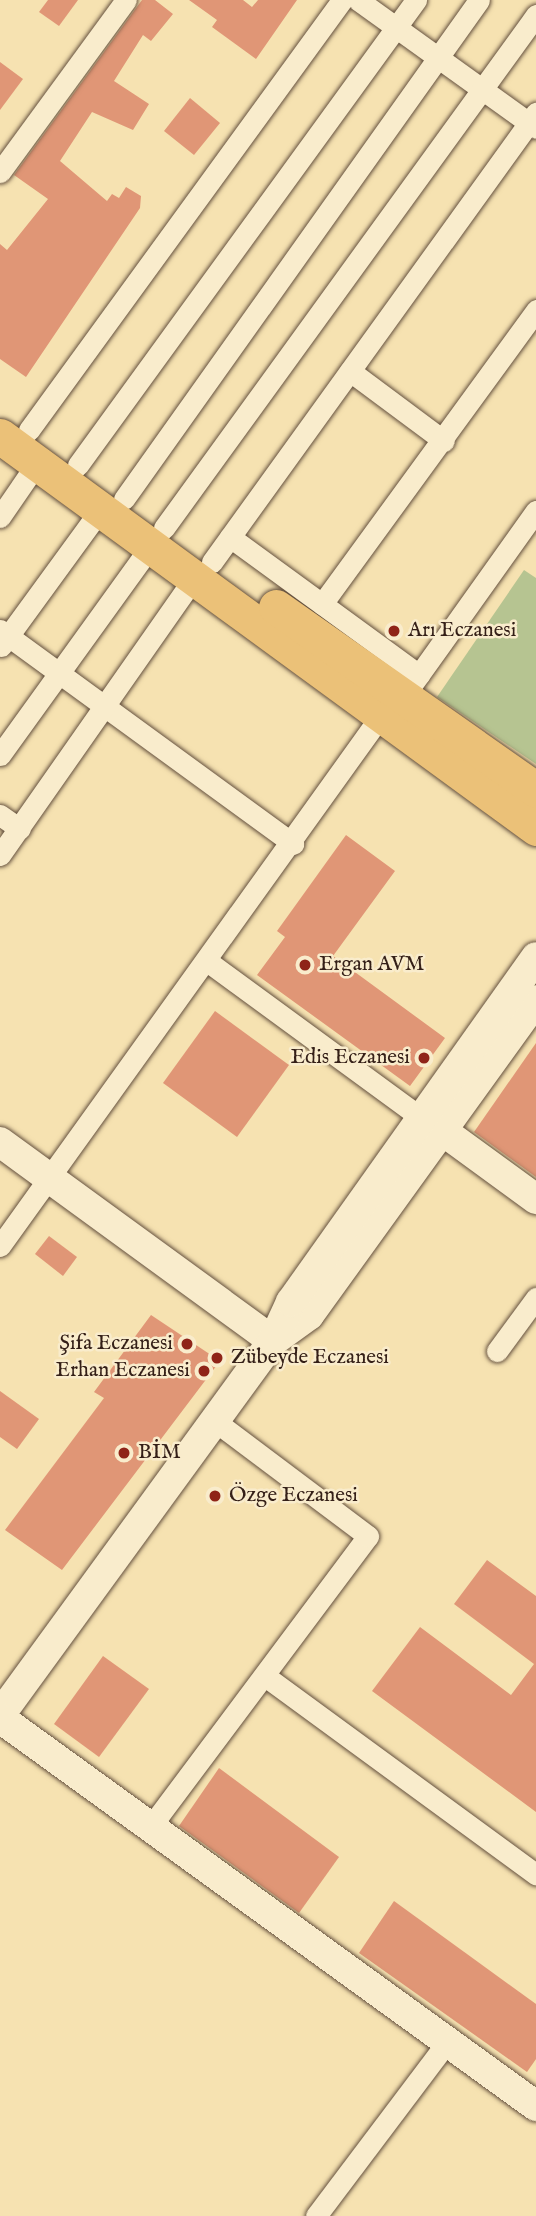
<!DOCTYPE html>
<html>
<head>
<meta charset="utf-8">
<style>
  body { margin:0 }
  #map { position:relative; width:536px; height:2216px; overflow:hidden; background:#f6e2b1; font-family:"IM FELL English",serif }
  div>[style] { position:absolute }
  .green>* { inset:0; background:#b6c491 }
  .building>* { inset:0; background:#e09676 }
  .roads { filter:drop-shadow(0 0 2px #64503e) drop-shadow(0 0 2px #64503e) }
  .street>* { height:21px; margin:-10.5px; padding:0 10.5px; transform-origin:10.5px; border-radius:10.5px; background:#f9eccc }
  .secondary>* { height:30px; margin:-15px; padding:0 15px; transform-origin:15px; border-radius:15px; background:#f9eccc }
  .primary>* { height:35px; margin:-17.5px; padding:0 17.5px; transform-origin:17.5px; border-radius:17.5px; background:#ebc178 }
  .dots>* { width:19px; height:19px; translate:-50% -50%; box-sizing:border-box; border:4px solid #f9eccc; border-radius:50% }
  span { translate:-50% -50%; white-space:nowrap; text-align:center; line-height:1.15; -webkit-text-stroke:5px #f9eccc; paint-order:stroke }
  .poi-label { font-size:21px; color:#341f17 }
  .left { translate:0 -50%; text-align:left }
  .right { translate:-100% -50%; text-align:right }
</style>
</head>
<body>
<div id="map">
  <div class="green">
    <div style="clip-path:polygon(524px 570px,536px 578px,536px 764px,437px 697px)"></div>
  </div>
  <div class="building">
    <div style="clip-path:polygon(48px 0,78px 0,59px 26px,39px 12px)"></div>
    <div style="clip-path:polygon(142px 0,155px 0,173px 14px,151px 41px,143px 35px,114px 81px,149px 104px,133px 130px,92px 112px,60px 161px,107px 201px,112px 194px,119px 198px,126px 187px,141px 196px,140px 208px,26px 377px,0 359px,0 244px,7px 250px,48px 199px,14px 175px)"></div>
    <div style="clip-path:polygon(189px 0,243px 0,252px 7px,258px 0,297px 0,256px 59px,212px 27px,217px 20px)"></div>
    <div style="clip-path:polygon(0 62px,23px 79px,0 110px)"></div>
    <div style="clip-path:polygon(190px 98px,220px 123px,194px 155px,164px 131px)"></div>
    <div style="clip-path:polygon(346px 835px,395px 871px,333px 956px,445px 1038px,410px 1086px,257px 975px,285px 937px,277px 931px)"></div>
    <div style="clip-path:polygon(215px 1011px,289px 1065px,237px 1137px,163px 1083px)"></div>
    <div style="clip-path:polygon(536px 1043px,536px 1177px,474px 1132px)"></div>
    <div style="clip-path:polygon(49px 1236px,77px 1257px,63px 1276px,35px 1254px)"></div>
    <div style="clip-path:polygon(151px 1315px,220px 1361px,62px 1570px,5px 1530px,104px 1398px,94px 1392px)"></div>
    <div style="clip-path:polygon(0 1391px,39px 1419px,17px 1449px,0 1437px)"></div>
    <div style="clip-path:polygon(487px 1560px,536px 1596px,536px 1812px,372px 1691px,420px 1627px,511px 1695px,534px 1664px,454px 1604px)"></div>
    <div style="clip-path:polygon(103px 1656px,149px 1689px,99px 1757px,54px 1724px)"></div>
    <div style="clip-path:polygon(219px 1768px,339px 1857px,299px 1913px,179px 1826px)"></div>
    <div style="clip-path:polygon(394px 1901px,536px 2004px,536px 2059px,527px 2072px,359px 1953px)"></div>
  </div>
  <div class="roads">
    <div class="street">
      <div style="left:358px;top:0;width:219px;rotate:35.7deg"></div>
      <div style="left:0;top:172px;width:213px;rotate:-53.8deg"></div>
      <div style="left:350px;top:371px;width:117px;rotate:36.7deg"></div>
      <div style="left:29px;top:430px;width:532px;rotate:-53.95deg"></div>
      <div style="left:78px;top:465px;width:575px;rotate:-53.99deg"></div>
      <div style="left:124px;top:499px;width:612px;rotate:-54.57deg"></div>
      <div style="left:0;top:517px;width:65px;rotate:-55.6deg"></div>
      <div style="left:164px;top:528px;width:634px;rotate:-54.05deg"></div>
      <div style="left:230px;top:537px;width:234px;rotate:36.1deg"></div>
      <div style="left:212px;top:562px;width:554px;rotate:-54.19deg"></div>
      <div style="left:322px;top:604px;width:364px;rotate:-53.9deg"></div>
      <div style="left:0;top:630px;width:363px;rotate:36.1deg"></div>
      <div style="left:1px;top:646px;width:170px;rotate:-53.9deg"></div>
      <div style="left:411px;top:686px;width:215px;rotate:-54.5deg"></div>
      <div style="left:0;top:755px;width:258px;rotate:-54.2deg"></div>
      <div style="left:0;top:815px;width:24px;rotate:35deg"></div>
      <div style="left:0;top:855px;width:340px;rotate:-55deg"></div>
      <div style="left:207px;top:961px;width:264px;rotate:36.2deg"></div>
      <div style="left:0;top:1246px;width:655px;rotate:-54.32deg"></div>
      <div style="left:497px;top:1351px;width:66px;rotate:-53.7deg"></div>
      <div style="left:265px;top:1676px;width:336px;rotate:36.2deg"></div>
      <div style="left:151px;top:1826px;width:362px;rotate:-53.2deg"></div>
      <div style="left:368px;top:1536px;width:191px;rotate:-143.1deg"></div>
      <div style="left:316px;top:2216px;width:219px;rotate:-53deg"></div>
    </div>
    <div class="secondary">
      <div style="left:440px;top:1129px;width:119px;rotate:36.1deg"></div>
      <div style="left:0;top:1142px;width:338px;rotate:36.1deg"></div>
      <div style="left:273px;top:1341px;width:44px;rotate:-35.8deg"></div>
      <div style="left:309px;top:1315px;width:388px;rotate:-54.2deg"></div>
      <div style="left:0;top:1715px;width:463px;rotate:-53.9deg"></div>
      <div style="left:273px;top:1341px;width:43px;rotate:-65.2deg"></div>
      <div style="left:291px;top:1302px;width:423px;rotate:-54.6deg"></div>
      <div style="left:0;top:1718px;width:662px;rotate:35.9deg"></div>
    </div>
    <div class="primary">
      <div style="left:0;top:436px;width:664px;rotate:36.18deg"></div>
      <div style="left:276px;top:607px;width:318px;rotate:35.1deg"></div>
    </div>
  </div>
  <div class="dots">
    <div style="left:394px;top:631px;background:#8f2418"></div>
    <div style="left:305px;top:965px;background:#8f2418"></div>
    <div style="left:424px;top:1058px;background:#8f2418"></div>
    <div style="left:187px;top:1344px;background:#8f2418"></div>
    <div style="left:217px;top:1358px;background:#8f2418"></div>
    <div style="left:204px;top:1371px;background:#8f2418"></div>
    <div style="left:124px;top:1453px;background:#8f2418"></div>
    <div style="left:215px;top:1496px;background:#8f2418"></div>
  </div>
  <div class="poi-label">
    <span class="left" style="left:408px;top:631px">Arı Eczanesi</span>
    <span class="left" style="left:319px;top:965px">Ergan AVM</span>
    <span class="right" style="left:410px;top:1058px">Edis Eczanesi</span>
    <span class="right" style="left:173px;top:1344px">Şifa Eczanesi</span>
    <span class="left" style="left:231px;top:1358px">Zübeyde Eczanesi</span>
    <span class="right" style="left:190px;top:1371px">Erhan Eczanesi</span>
    <span class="left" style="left:138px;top:1453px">BİM</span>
    <span class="left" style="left:229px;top:1496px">Özge Eczanesi</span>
  </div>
</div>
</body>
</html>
